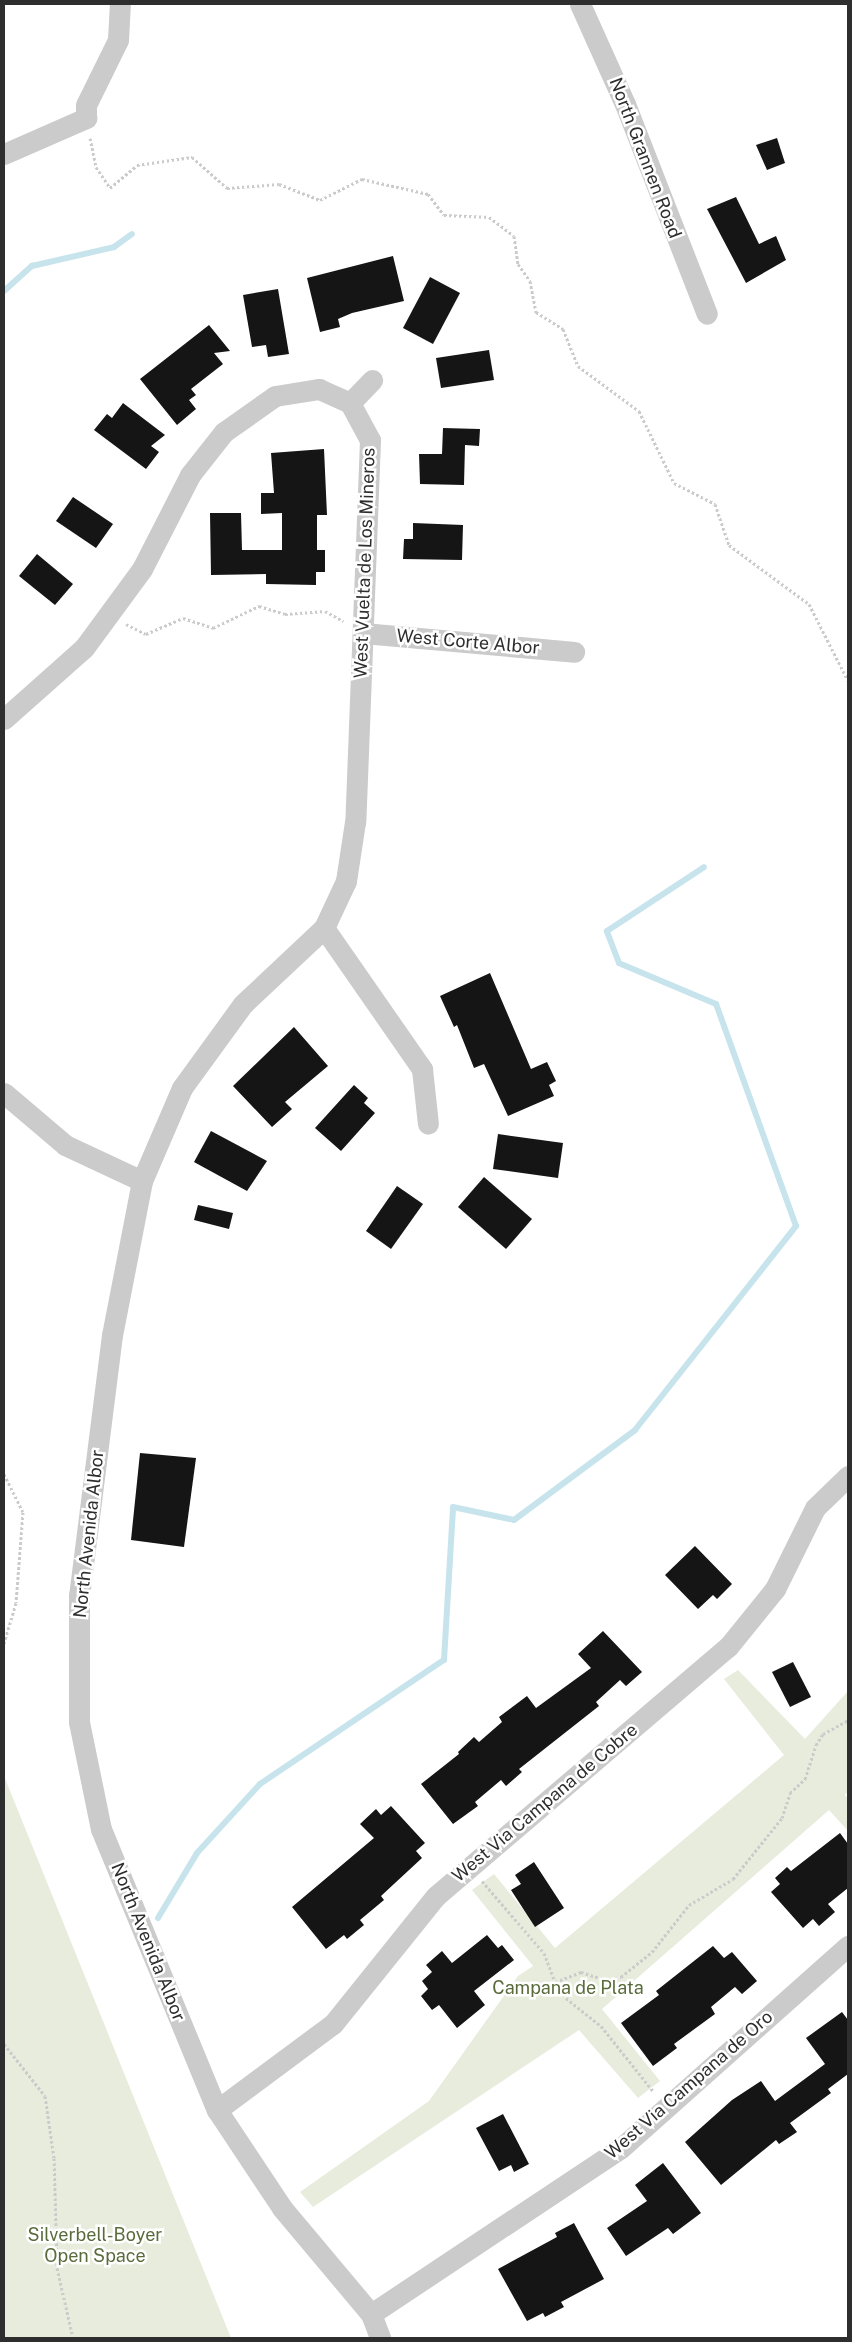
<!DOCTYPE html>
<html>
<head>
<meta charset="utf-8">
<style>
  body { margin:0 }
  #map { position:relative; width:852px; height:2342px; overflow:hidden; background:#fff; font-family:"Public Sans",sans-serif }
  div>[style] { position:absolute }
  .green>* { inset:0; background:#e7ecdc }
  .stream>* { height:6px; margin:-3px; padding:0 3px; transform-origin:3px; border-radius:3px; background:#c7e4ec }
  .building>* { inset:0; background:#151515 }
  .path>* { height:3px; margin-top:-1.5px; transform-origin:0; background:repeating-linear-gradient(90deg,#cbcbcb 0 2.5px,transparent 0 5px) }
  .minor>* { height:21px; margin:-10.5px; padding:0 10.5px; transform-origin:10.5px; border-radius:10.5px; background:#cbcbcb }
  span { translate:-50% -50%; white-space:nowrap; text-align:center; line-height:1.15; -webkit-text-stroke:5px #fff; paint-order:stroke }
  .street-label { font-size:18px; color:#2e2e2e }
  .park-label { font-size:18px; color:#596b3b }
  .frame { position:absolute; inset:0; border:5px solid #2e2e2e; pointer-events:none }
</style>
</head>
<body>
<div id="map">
  <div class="green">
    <div style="clip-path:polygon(738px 1670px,805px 1739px,848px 1691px,848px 1791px,845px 1795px,848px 1799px,848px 1831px,829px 1810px,602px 2009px,660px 2081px,638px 2098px,579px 2030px,313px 2207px,300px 2192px,429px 2101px,518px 1976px,533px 1966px,472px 1890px,494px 1874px,555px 1948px,784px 1755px,724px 1679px)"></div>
    <div style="clip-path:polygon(4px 1776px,231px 2338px,4px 2338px)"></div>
  </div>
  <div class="stream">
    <div style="left:4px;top:291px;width:38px;rotate:-42deg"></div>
    <div style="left:32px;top:266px;width:84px;rotate:-13deg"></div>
    <div style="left:114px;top:247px;width:22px;rotate:-36deg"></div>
    <div style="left:158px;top:1918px;width:76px;rotate:-59deg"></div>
    <div style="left:197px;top:1853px;width:93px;rotate:-47.6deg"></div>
    <div style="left:260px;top:1784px;width:222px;rotate:-34deg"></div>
    <div style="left:444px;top:1660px;width:153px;rotate:-86.6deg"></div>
    <div style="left:453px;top:1507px;width:62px;rotate:12deg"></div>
    <div style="left:514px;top:1520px;width:151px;rotate:-36.6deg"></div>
    <div style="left:635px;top:1430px;width:260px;rotate:-51.7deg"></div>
    <div style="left:796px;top:1226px;width:236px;rotate:-109.8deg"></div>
    <div style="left:716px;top:1004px;width:105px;rotate:-157.1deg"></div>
    <div style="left:619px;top:963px;width:34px;rotate:-111deg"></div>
    <div style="left:607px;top:931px;width:116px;rotate:-33.4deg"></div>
  </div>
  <div class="building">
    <div style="clip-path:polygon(777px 138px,785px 163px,767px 170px,756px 145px)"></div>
    <div style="clip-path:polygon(736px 197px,759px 244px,776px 236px,786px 260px,746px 283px,707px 209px)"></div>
    <div style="clip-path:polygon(393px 256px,404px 301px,352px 313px,338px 319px,340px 327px,320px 332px,307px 278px)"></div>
    <div style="clip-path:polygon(430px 277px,460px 293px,433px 344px,403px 328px)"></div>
    <div style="clip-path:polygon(278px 289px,289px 354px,268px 357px,266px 345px,252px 347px,243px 295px)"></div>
    <div style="clip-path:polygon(209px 325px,230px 351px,214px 353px,223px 364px,191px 389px,196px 395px,189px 400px,196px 409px,177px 425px,140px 379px)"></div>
    <div style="clip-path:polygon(489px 350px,494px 380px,441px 388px,436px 358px)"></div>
    <div style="clip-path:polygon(123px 403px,165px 435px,151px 446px,159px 452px,146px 469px,94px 430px,107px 414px,112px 418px)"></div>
    <div style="clip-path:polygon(443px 428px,480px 429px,479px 446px,465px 445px,464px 485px,420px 484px,419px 454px,442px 454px)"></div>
    <div style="clip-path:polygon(324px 449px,327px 515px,317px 515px,317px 550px,325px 550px,325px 572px,316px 572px,316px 585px,266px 584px,266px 574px,211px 575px,210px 513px,241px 513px,242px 550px,282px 550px,282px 513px,261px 514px,261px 493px,274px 493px,271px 453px)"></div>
    <div style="clip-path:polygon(73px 497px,113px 524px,96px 548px,56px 521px)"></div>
    <div style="clip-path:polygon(413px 523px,463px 525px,462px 560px,403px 559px,404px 539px,413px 539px)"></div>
    <div style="clip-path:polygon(37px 554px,73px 584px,55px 605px,19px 576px)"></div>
    <div style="clip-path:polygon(490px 973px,531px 1069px,547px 1062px,556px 1081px,549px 1085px,554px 1096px,508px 1116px,484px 1064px,474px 1068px,457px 1025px,454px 1027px,440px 996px)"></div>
    <div style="clip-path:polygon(294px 1027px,328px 1066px,285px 1102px,292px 1109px,272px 1127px,233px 1086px)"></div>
    <div style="clip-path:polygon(354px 1085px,368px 1098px,364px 1103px,375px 1113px,341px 1151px,315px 1128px)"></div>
    <div style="clip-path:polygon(211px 1131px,267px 1161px,247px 1191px,194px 1162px)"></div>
    <div style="clip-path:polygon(498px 1134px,563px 1143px,558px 1178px,493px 1169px)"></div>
    <div style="clip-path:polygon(484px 1177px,532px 1219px,506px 1249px,458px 1207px)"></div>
    <div style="clip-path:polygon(397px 1186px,423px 1204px,391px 1249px,366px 1231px)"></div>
    <div style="clip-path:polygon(198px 1205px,233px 1213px,229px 1229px,194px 1220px)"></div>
    <div style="clip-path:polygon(140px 1453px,196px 1458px,184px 1547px,131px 1540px)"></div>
    <div style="clip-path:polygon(695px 1546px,732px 1584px,717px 1599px,713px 1595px,698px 1609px,665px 1575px)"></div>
    <div style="clip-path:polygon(603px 1631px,642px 1672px,626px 1686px,620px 1680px,596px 1702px,599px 1706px,519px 1769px,522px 1772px,506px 1786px,501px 1780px,475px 1802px,478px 1806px,453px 1824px,421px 1784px,459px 1754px,458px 1752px,474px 1737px,479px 1742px,502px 1722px,499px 1717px,527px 1696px,536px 1708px,591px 1668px,578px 1654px)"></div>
    <div style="clip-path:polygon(793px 1662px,811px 1697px,790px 1707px,772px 1672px)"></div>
    <div style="clip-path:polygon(391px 1806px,425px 1843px,416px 1851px,422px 1858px,381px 1896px,384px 1900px,360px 1920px,364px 1925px,347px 1939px,344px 1935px,326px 1949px,292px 1907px,374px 1838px,360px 1824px,376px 1809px,381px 1815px)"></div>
    <div style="clip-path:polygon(840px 1833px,848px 1844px,848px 1888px,828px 1904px,835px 1912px,819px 1926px,813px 1919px,803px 1928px,771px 1892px,780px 1884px,775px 1878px,787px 1867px,791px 1871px)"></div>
    <div style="clip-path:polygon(534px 1862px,564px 1908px,535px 1927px,511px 1890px,521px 1884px,515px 1875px)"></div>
    <div style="clip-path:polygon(487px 1935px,498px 1948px,502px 1945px,514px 1960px,474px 1991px,485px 2005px,457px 2028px,439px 2005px,432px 2010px,421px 1996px,428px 1989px,422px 1981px,432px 1972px,426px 1965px,442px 1951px,452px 1963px)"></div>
    <div style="clip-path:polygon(713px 1946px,724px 1958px,732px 1952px,757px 1981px,742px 1994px,735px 1987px,711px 2007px,715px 2014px,674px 2044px,677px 2048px,653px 2066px,621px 2023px,659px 1995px,656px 1991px)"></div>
    <div style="clip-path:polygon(842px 2012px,848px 2020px,848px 2074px,828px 2089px,831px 2093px,790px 2123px,797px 2132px,779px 2144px,776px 2140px,721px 2185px,685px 2142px,732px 2100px,761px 2081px,775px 2101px,825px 2064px,806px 2038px)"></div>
    <div style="clip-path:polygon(503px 2114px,529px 2164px,514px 2172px,511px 2165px,499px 2171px,476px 2128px)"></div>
    <div style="clip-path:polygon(663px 2163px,701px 2213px,673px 2234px,668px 2228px,626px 2256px,607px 2228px,647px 2201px,635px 2185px)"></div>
    <div style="clip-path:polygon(574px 2223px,604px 2279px,561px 2302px,564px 2307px,545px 2317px,543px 2313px,527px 2321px,498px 2269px,557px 2237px,555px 2233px)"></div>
  </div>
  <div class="path">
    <div style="left:90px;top:138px;width:30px;rotate:78deg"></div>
    <div style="left:96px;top:167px;width:25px;rotate:56deg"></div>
    <div style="left:110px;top:188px;width:35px;rotate:-40deg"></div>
    <div style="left:137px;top:165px;width:56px;rotate:-8.3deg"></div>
    <div style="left:192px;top:157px;width:47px;rotate:41.5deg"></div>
    <div style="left:227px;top:188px;width:52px;rotate:-4.4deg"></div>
    <div style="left:279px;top:184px;width:44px;rotate:21.3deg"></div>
    <div style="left:320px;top:200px;width:47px;rotate:-26.6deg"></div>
    <div style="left:362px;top:179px;width:68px;rotate:12.8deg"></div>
    <div style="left:428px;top:194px;width:26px;rotate:53deg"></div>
    <div style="left:444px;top:215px;width:45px;rotate:2.5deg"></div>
    <div style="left:489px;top:217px;width:31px;rotate:37deg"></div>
    <div style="left:514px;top:236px;width:28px;rotate:82deg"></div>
    <div style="left:518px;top:264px;width:21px;rotate:55deg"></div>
    <div style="left:530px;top:281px;width:32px;rotate:79deg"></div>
    <div style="left:536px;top:312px;width:32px;rotate:32deg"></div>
    <div style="left:563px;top:329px;width:40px;rotate:68deg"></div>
    <div style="left:578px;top:366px;width:76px;rotate:36.4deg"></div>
    <div style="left:639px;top:411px;width:80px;rotate:64.1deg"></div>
    <div style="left:674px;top:483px;width:46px;rotate:27.1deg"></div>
    <div style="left:715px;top:504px;width:43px;rotate:71.1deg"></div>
    <div style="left:729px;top:545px;width:99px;rotate:36.4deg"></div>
    <div style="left:809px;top:604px;width:86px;rotate:63.1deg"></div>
    <div style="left:126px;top:624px;width:22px;rotate:27deg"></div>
    <div style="left:146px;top:634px;width:40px;rotate:-23.4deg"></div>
    <div style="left:183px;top:618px;width:32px;rotate:18deg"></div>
    <div style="left:213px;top:628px;width:51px;rotate:-25.6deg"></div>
    <div style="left:259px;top:606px;width:27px;rotate:17deg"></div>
    <div style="left:285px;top:614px;width:40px;rotate:-4.3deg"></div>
    <div style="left:325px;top:611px;width:21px;rotate:29deg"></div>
    <div style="left:4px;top:1474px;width:42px;rotate:63.4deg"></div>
    <div style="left:23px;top:1512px;width:91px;rotate:94.4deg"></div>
    <div style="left:16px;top:1603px;width:42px;rotate:106.7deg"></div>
    <div style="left:482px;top:1881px;width:95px;rotate:49.3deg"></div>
    <div style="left:544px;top:1953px;width:30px;rotate:69deg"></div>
    <div style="left:555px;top:1981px;width:20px;rotate:57deg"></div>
    <div style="left:566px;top:1998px;width:45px;rotate:38.7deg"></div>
    <div style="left:601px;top:2026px;width:83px;rotate:51.3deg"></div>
    <div style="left:532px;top:1991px;width:53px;rotate:-21.2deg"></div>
    <div style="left:581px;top:1972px;width:25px;rotate:18deg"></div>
    <div style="left:605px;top:1980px;width:16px;rotate:-11deg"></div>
    <div style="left:621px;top:1977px;width:40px;rotate:-39deg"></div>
    <div style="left:652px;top:1952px;width:60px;rotate:-51.8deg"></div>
    <div style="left:689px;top:1905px;width:51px;rotate:-30.6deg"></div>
    <div style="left:733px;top:1879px;width:78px;rotate:-51.2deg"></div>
    <div style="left:782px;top:1818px;width:26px;rotate:-72deg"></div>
    <div style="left:790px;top:1793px;width:21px;rotate:-43deg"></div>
    <div style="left:805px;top:1779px;width:36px;rotate:-72deg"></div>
    <div style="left:816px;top:1745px;width:13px;rotate:-58deg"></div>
    <div style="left:823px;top:1734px;width:29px;rotate:-29deg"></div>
    <div style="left:4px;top:2044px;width:66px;rotate:51.7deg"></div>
    <div style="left:45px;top:2096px;width:63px;rotate:81.7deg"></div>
    <div style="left:54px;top:2158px;width:110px;rotate:88.4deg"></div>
    <div style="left:57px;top:2268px;width:72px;rotate:77.1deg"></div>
  </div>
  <div class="minor">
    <div style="left:580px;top:4px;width:110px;rotate:65.8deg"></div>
    <div style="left:625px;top:104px;width:225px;rotate:68.7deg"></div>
    <div style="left:4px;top:154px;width:90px;rotate:-23.7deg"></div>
    <div style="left:86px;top:118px;width:13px;rotate:-90deg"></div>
    <div style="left:86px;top:105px;width:72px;rotate:-63.8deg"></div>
    <div style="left:118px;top:40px;width:36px;rotate:-87deg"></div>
    <div style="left:350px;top:403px;width:32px;rotate:-46deg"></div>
    <div style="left:363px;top:633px;width:212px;rotate:5.1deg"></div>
    <div style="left:4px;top:719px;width:107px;rotate:-41.6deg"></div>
    <div style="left:84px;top:648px;width:98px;rotate:-53.7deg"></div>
    <div style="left:142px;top:569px;width:106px;rotate:-62.9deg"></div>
    <div style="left:190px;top:475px;width:55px;rotate:-51.7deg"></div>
    <div style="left:224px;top:432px;width:62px;rotate:-35.2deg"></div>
    <div style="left:275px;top:396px;width:45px;rotate:-9deg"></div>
    <div style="left:319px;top:389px;width:34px;rotate:24deg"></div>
    <div style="left:350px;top:403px;width:42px;rotate:61.6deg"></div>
    <div style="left:370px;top:440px;width:382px;rotate:92.2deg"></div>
    <div style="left:355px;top:822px;width:60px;rotate:98.7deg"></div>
    <div style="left:346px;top:881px;width:52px;rotate:115.1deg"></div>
    <div style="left:324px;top:928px;width:111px;rotate:136.8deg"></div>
    <div style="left:243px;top:1004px;width:104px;rotate:126deg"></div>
    <div style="left:182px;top:1088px;width:101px;rotate:113.3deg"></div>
    <div style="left:142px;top:1181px;width:157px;rotate:101deg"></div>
    <div style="left:112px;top:1335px;width:262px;rotate:97.2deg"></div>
    <div style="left:79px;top:1595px;width:127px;rotate:90deg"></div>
    <div style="left:79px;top:1722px;width:109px;rotate:78.4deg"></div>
    <div style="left:101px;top:1829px;width:304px;rotate:67.6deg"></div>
    <div style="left:217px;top:2110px;width:118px;rotate:56.4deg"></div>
    <div style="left:282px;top:2208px;width:138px;rotate:50deg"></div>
    <div style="left:371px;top:2314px;width:26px;rotate:69deg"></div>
    <div style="left:324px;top:928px;width:172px;rotate:55.2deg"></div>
    <div style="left:422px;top:1069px;width:55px;rotate:83.8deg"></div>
    <div style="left:4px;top:1093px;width:80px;rotate:40.4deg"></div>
    <div style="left:65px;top:1145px;width:85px;rotate:25.1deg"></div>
    <div style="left:217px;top:2110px;width:144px;rotate:-36.6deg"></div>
    <div style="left:333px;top:2024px;width:164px;rotate:-51.2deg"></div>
    <div style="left:436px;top:1896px;width:384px;rotate:-40.5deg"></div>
    <div style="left:728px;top:1647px;width:75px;rotate:-51deg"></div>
    <div style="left:775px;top:1589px;width:90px;rotate:-63.7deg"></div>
    <div style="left:815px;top:1508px;width:46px;rotate:-44.1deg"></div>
    <div style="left:371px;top:2314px;width:300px;rotate:-33.6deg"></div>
    <div style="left:621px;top:2148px;width:304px;rotate:-41.7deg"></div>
  </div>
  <div class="street-label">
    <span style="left:645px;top:158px;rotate:69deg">North Grannen Road</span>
    <span style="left:365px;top:563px;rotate:-88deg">West Vuelta de Los Mineros</span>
    <span style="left:468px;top:642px;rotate:5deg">West Corte Albor</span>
    <span style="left:89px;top:1534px;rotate:-84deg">North Avenida Albor</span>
    <span style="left:545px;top:1803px;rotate:-40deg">West Via Campana de Cobre</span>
    <span style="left:148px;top:1942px;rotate:68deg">North Avenida Albor</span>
    <span style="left:689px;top:2085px;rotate:-41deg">West Via Campana de Oro</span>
  </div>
  <div class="park-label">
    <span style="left:568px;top:1988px">Campana de Plata</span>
    <span style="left:95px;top:2246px">Silverbell-Boyer<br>Open Space</span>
  </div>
  <div class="frame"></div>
</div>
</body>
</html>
